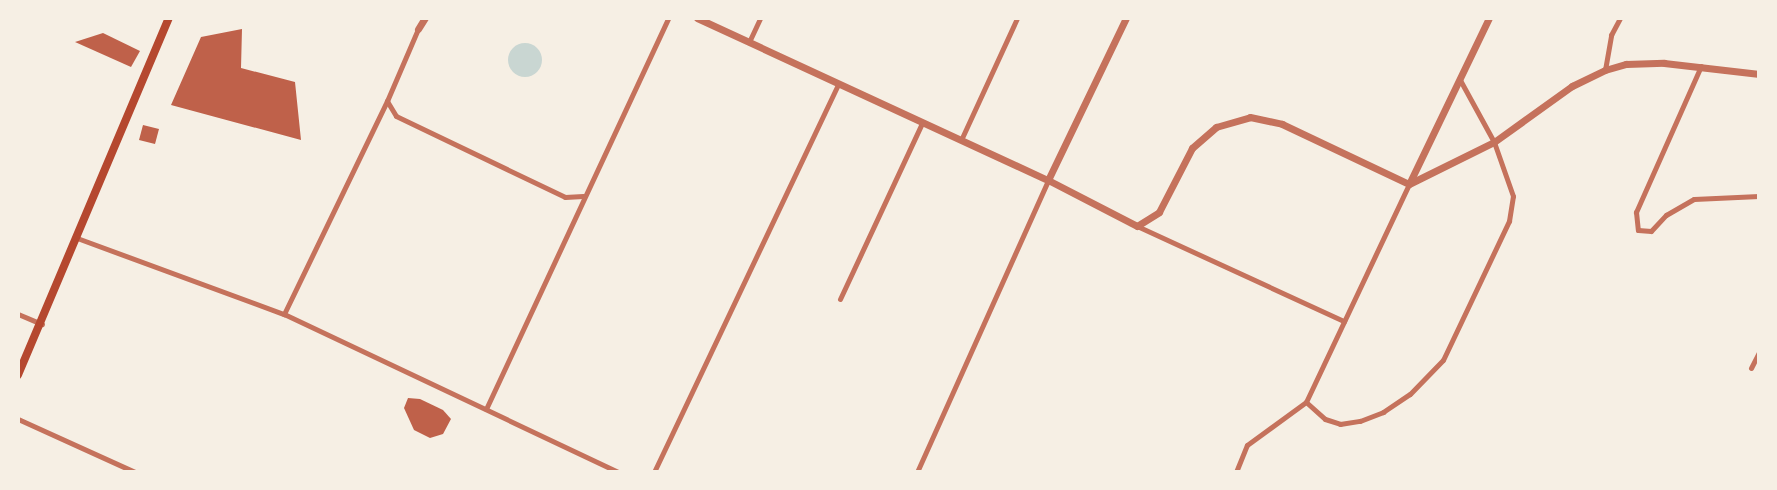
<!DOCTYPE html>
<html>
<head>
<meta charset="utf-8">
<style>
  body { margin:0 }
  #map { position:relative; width:1777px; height:490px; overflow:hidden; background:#f6efe4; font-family:"Open Sans",sans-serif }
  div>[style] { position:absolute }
  .water>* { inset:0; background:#c9d6d2 }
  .round { border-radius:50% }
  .building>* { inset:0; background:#bf614a }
  .minor>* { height:5px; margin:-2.5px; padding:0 2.5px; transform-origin:2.5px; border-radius:2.5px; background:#c5725c }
  .tertiary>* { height:7px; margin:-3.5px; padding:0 3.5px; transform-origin:3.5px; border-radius:3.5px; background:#c5725c }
  .secondary>* { height:8px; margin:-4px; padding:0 4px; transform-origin:4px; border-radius:4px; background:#b5482f }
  span { translate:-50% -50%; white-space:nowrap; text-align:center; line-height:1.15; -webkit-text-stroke:6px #f6efe4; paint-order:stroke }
  .frame { position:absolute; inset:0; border:20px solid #f6efe4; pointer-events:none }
</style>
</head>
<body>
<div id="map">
  <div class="water">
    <div class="round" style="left:508px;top:43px;width:34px;height:34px"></div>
  </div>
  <div class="building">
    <div style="clip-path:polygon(242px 29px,241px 68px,295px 82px,301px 140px,171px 105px,201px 37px)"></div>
    <div style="clip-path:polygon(103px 33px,140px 51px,131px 67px,75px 42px)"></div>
    <div style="clip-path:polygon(143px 125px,159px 129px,155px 144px,139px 140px)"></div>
    <div style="clip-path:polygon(408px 398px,420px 399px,443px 410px,451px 419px,443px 434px,430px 438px,414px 430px,404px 408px)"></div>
  </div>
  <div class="minor">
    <div style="left:749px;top:42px;width:26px;rotate:-65deg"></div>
    <div style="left:1701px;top:66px;width:160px;rotate:114deg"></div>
    <div style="left:1636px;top:212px;width:18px;rotate:84deg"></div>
    <div style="left:1638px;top:230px;width:13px;rotate:4deg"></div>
    <div style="left:1651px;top:231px;width:22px;rotate:-47deg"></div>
    <div style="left:1666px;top:215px;width:32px;rotate:-30deg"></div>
    <div style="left:1694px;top:199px;width:65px;rotate:-2.6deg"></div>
    <div style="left:1605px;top:70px;width:36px;rotate:-80deg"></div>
    <div style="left:1611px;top:35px;width:19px;rotate:-62deg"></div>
    <div style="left:387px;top:101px;width:17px;rotate:59deg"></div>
    <div style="left:396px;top:116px;width:187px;rotate:25.6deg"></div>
    <div style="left:565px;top:197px;width:18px;rotate:-3deg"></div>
    <div style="left:961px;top:140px;width:134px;rotate:-65.3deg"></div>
    <div style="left:1137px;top:226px;width:228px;rotate:24.7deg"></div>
    <div style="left:77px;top:238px;width:221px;rotate:20.2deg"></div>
    <div style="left:284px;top:314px;width:369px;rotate:25.3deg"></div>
    <div style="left:840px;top:299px;width:194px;rotate:-65deg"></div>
    <div style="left:18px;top:314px;width:26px;rotate:23deg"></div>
    <div style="left:284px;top:314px;width:237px;rotate:-64.2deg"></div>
    <div style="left:387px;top:101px;width:78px;rotate:-66.7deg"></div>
    <div style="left:1751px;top:368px;width:18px;rotate:-63deg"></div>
    <div style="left:1306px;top:402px;width:25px;rotate:42deg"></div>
    <div style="left:1325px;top:419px;width:16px;rotate:18deg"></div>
    <div style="left:1340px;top:424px;width:20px;rotate:-9deg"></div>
    <div style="left:1360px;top:421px;width:25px;rotate:-21deg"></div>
    <div style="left:1383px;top:412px;width:32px;rotate:-34deg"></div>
    <div style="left:1410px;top:394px;width:47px;rotate:-45.9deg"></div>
    <div style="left:1443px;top:360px;width:154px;rotate:-64.6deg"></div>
    <div style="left:1509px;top:221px;width:25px;rotate:-81deg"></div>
    <div style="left:1513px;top:196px;width:57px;rotate:-109.4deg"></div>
    <div style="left:1494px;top:142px;width:71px;rotate:-118.7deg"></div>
    <div style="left:486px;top:409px;width:431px;rotate:-65deg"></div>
    <div style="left:18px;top:419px;width:128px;rotate:24.4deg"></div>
    <div style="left:654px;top:472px;width:429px;rotate:-64.6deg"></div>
    <div style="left:917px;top:472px;width:320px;rotate:-65.8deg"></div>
    <div style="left:1236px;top:472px;width:29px;rotate:-68deg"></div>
    <div style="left:1247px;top:445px;width:73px;rotate:-36.1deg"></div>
    <div style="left:1306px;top:402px;width:241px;rotate:-64.7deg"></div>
  </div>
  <div class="tertiary">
    <div style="left:697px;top:18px;width:387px;rotate:24.8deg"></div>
    <div style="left:1048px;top:180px;width:100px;rotate:27.3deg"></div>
    <div style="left:1137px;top:226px;width:26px;rotate:-32deg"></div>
    <div style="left:1159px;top:212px;width:72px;rotate:-62.7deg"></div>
    <div style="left:1192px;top:148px;width:32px;rotate:-41deg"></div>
    <div style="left:1216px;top:127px;width:35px;rotate:-16deg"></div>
    <div style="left:1250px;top:117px;width:33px;rotate:12deg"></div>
    <div style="left:1282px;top:124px;width:140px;rotate:25.3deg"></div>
    <div style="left:418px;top:29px;width:13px;rotate:-58deg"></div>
    <div style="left:1048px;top:180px;width:180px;rotate:-64.3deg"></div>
    <div style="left:1409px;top:184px;width:95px;rotate:-26.3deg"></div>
    <div style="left:1494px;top:142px;width:96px;rotate:-35.7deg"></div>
    <div style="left:1572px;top:86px;width:37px;rotate:-26deg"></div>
    <div style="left:1605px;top:70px;width:22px;rotate:-16deg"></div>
    <div style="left:1626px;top:64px;width:38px;rotate:-2deg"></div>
    <div style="left:1664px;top:63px;width:96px;rotate:6.6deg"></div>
    <div style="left:1409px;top:184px;width:184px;rotate:-64.3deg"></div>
  </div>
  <div class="secondary">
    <div style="left:18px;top:375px;width:388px;rotate:-67.1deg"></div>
  </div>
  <div class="frame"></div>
</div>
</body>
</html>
